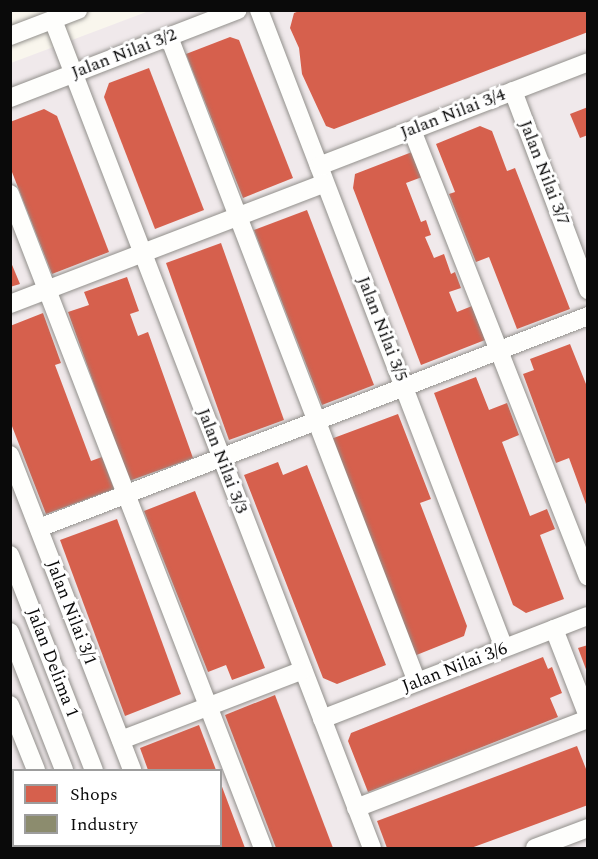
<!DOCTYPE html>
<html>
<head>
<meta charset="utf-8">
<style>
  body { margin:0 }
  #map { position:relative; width:598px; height:859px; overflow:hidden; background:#f9f6ed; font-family:Spectral,serif }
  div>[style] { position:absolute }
  .industrial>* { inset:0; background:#f0e9eb }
  .shops>* { inset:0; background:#d6604d }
  .industry>* { inset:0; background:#8c8c6e }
  .roads { filter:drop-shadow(0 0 2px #92908c) drop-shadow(0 0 2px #92908c) }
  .minor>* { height:18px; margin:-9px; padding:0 9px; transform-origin:9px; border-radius:9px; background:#fefefc }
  span { translate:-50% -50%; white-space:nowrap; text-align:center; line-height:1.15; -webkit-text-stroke:6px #fff; paint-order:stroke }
  .street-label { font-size:18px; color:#0a0a0a }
  .frame { position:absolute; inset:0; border:12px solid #0a0a0a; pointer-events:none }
  .legend { position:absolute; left:12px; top:769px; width:210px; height:78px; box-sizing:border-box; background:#fff; border:2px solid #9d9d9d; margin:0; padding:8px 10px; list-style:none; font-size:18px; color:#0a0a0a }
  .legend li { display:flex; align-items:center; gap:12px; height:30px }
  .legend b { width:30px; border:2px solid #9d9d9d }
</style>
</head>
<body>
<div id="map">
  <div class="industrial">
    <div style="clip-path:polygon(evenodd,149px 11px,587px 11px,587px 848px,11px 848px,11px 63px,149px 11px,14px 770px,220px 770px,220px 846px,14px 846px,14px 770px)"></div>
  </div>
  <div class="shops">
    <div style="clip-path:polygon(302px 10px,588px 10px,588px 32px,334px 129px,326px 126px,302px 74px,299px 48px,290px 28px,294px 13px)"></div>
    <div style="clip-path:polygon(230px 37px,239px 40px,293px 178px,243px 198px,186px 54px)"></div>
    <div style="clip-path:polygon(149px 68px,204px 210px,155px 229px,104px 97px,109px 83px)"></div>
    <div style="clip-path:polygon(588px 107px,588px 135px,580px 138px,570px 114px)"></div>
    <div style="clip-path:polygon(44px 109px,57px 116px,109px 252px,52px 274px,10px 167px,10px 122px)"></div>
    <div style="clip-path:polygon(480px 126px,492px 131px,507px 171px,515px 168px,570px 309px,517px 329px,489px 257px,476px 262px,449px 194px,455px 192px,436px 144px)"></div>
    <div style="clip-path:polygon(412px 152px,422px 177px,406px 183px,421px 222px,426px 220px,431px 235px,425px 237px,434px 258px,444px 254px,451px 274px,455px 272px,461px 288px,449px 292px,457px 312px,472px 306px,485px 340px,421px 365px,353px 188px,355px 174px)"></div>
    <div style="clip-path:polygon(307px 210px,374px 385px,322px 405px,254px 230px)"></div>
    <div style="clip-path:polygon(221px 243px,284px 420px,229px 440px,166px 263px)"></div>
    <div style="clip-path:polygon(10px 260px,20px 284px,10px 287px)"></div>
    <div style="clip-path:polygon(127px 277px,139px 311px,130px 314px,138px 336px,148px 332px,193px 458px,129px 481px,68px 312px,89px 305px,84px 292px)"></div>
    <div style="clip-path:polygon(43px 313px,61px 363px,55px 365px,91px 461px,102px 457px,114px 489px,46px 514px,10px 421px,10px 326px)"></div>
    <div style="clip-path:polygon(570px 344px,588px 389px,587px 507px,569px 458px,556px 463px,523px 374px,534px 370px,530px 359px)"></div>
    <div style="clip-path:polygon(476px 377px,489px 410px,507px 403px,519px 435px,502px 442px,530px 516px,547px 509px,555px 529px,540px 535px,564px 599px,526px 613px,513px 605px,434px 393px)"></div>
    <div style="clip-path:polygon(398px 414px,431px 499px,420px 503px,467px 626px,464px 636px,414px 656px,331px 439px)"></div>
    <div style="clip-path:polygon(278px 462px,283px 475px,307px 465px,386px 665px,337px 684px,323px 678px,244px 475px)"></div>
    <div style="clip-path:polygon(195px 491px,265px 668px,232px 680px,226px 665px,208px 672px,144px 511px)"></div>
    <div style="clip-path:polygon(117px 519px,181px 694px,125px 716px,60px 540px)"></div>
    <div style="clip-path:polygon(588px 645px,588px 672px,587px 672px,578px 648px)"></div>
    <div style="clip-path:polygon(543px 657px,548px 669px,552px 667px,562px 693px,550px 698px,558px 717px,368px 792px,348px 741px,351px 733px)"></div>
    <div style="clip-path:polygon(275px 695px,333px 848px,276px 848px,225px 715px)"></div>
    <div style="clip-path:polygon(199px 725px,216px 770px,148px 770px,140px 748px)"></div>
    <div style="clip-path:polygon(577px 746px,588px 774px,588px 805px,471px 848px,387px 848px,377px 821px)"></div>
    <div style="clip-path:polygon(221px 784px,245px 848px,177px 848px,176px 846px,220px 846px)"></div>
  </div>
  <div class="industry">
    <div style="clip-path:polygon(10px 767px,14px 774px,14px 846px,40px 846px,42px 848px,10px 848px)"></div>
  </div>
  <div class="roads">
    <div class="minor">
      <div style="left:259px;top:10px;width:683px;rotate:68.99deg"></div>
      <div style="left:53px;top:20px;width:887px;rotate:68.93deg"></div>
      <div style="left:10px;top:36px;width:73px;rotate:-20.9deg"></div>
      <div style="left:169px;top:37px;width:691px;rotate:68.97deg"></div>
      <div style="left:513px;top:91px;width:213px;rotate:69.3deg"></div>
      <div style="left:10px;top:98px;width:244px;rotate:-21.1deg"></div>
      <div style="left:412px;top:130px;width:480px;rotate:68.5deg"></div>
      <div style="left:319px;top:166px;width:288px;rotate:-21.1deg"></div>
      <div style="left:10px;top:194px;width:701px;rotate:68.85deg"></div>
      <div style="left:10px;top:304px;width:337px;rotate:-21deg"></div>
      <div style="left:10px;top:455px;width:338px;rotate:68.8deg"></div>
      <div style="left:39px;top:528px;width:589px;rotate:-21.11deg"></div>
      <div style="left:10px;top:555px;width:231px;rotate:68.7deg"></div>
      <div style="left:554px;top:629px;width:93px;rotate:68.7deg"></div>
      <div style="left:10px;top:632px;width:148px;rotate:68.6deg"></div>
      <div style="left:10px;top:705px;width:70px;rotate:68.2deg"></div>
      <div style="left:322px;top:719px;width:285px;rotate:-21.2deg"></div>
      <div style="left:121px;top:740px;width:195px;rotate:-21deg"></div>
      <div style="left:356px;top:808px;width:248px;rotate:-21deg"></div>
      <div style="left:64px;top:846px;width:2px;rotate:63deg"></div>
      <div style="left:93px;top:846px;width:2px;rotate:63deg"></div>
      <div style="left:123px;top:846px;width:2px;rotate:63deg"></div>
      <div style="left:161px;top:846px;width:2px;rotate:63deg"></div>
      <div style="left:535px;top:848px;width:57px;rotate:-20.7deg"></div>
    </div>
  </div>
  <div class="street-label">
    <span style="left:124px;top:54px;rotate:-21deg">Jalan Nilai 3/2</span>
    <span style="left:453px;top:114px;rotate:-21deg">Jalan Nilai 3/4</span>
    <span style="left:544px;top:173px;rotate:69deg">Jalan Nilai 3/7</span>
    <span style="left:382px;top:329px;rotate:69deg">Jalan Nilai 3/5</span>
    <span style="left:222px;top:461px;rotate:69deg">Jalan Nilai 3/3</span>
    <span style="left:71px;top:613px;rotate:69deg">Jalan Nilai 3/1</span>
    <span style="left:52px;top:663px;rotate:69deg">Jalan Delima 1</span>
    <span style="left:455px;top:668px;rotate:-21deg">Jalan Nilai 3/6</span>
  </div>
  <div class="frame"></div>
  <ul class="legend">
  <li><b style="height:16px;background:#d6604d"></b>Shops</li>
  <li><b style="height:16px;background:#8c8c6e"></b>Industry</li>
  </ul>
</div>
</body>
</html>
